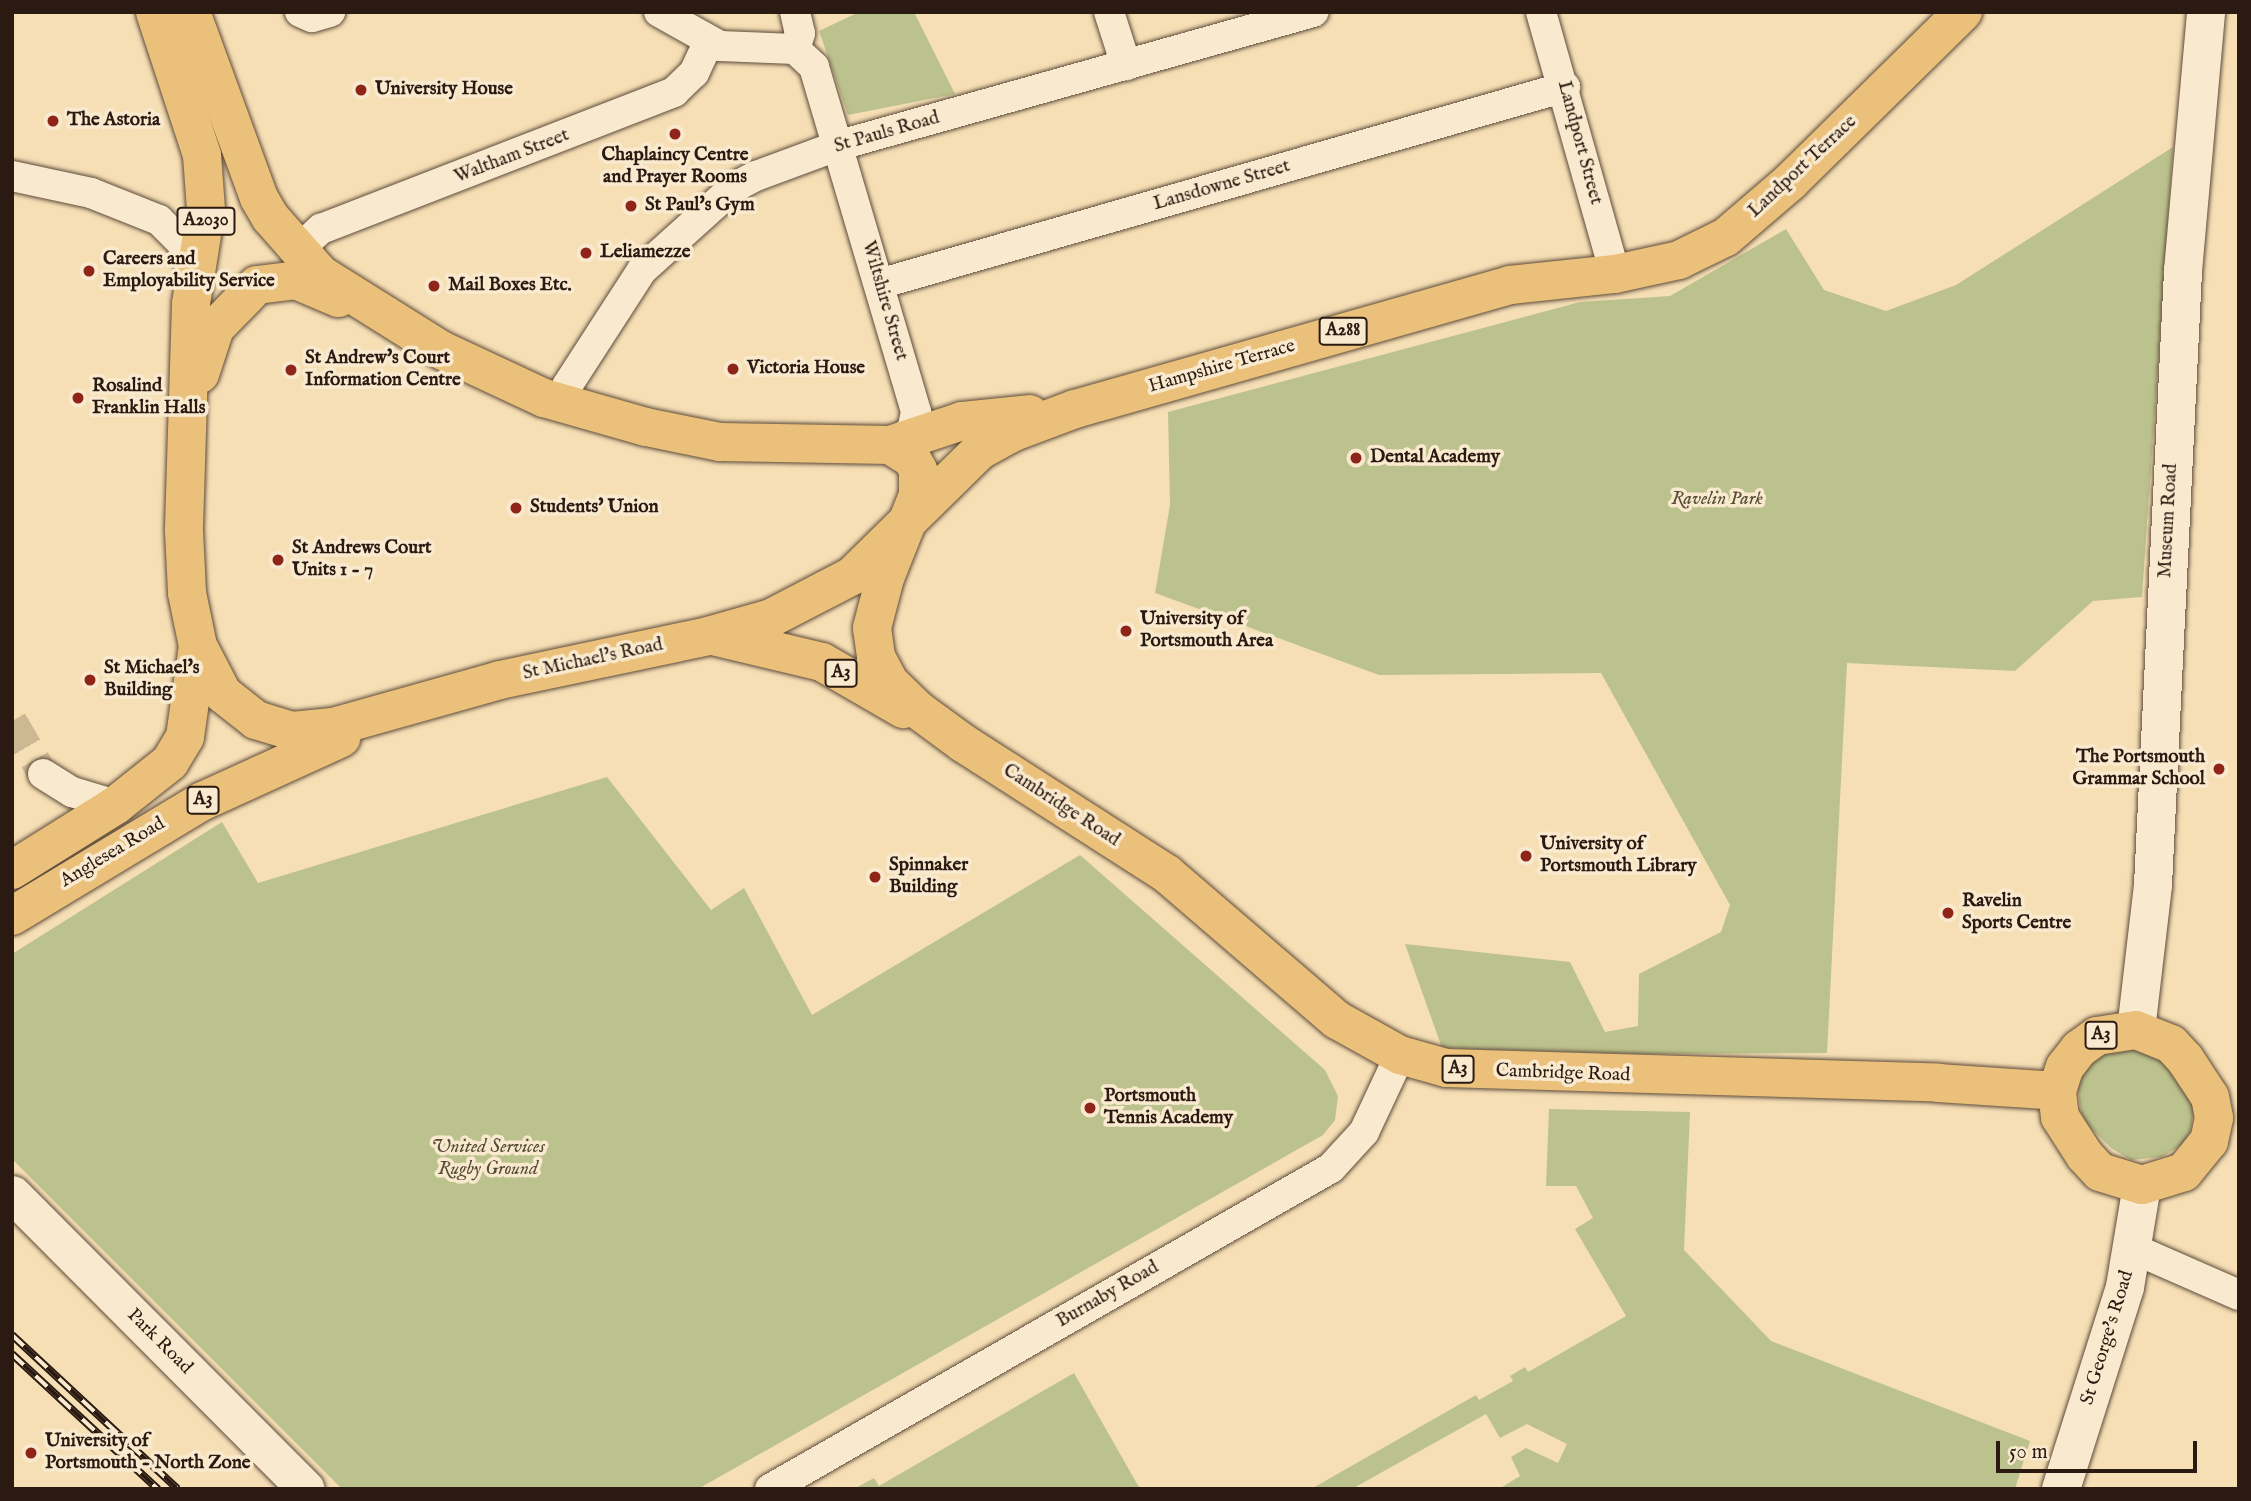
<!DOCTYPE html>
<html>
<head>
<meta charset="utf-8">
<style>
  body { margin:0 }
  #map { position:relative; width:2251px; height:1501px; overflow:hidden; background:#f6dfb5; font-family:"IM FELL English",serif }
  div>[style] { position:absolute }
  .green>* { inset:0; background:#bcc28d }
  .minor-tunnel>* { height:30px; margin-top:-15px; transform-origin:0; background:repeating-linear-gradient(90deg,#cdb894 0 30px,transparent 0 45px) }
  .roads { filter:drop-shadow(0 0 2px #5d4b3a) drop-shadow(0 0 2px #5d4b3a) }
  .minor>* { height:30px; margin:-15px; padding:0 15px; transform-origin:15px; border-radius:15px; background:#f9eacf }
  .tertiary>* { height:37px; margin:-18.5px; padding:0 18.5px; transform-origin:18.5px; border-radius:18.5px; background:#f9eacf }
  .secondary>* { height:38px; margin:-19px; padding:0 19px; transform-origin:19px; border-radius:19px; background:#f9eacf }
  .primary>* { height:38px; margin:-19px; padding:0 19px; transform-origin:19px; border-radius:19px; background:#ebc07a }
  .rail>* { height:8px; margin-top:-4px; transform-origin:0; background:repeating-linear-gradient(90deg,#f9eacf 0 16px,#2a1a11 0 32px); box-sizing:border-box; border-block:2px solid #2a1a11 }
  .dots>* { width:19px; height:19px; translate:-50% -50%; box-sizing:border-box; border:4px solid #f9eacf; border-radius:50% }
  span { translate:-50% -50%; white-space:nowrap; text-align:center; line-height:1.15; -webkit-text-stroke:7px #f9eacf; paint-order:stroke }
  .shield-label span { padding:2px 5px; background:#f9eacf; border:2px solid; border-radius:5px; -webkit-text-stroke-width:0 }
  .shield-label { font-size:18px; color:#2a1a11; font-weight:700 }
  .poi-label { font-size:19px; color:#2a1a11; font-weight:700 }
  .left { translate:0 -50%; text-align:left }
  .right { translate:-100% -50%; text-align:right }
  .street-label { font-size:19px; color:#2a1a11 }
  .park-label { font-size:19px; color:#564c36; font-style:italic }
  .frame { position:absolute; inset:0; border:14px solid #2a1a11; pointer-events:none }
  .scale { position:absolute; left:1996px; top:1441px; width:201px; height:32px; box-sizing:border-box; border:4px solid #2a1a11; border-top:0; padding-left:9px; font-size:21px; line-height:24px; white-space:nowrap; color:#2a1a11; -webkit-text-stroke:5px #f9eacf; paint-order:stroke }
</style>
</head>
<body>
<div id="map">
  <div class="green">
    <div style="clip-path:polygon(859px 12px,914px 12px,955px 94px,848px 115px,819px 31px)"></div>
    <div style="clip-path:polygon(2173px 147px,2142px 597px,2093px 601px,2015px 671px,1847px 663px,1827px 1053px,1634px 1054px,1442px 1048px,1405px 944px,1570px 962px,1605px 1032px,1638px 1026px,1639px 974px,1721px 932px,1730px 905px,1601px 673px,1379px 675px,1155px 593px,1170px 505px,1168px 412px,1580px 302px,1670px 296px,1786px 229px,1824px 290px,1886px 311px,1956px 285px)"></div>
    <div style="clip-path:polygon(607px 777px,711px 910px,744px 888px,812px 1015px,1080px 855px,1325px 1070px,1338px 1096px,1335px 1120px,1323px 1135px,698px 1489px,342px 1489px,12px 1159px,12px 954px,222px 822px,258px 883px)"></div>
    <div style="clip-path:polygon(2151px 1044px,2194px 1106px,2191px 1129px,2184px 1144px,2161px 1157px,2131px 1160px,2111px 1148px,2082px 1119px,2077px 1082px,2105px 1045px)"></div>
    <div style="clip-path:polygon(1549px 1109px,1690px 1112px,1684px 1250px,1771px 1341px,2030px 1441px,2015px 1489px,1499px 1489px,1520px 1476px,1511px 1457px,1526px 1448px,1558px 1463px,1567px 1444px,1527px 1424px,1500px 1438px,1486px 1414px,1352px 1489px,1311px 1489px,1476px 1395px,1479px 1400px,1513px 1381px,1510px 1376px,1525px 1367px,1528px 1372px,1626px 1316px,1575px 1229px,1593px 1218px,1576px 1186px,1546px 1186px)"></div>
    <div style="clip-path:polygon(1074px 1373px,1140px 1489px,854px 1489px,874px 1478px,879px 1486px)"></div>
  </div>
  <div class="minor-tunnel">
    <div style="left:12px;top:721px;width:61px;rotate:59.7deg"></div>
  </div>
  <div class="roads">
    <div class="minor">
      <div style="left:300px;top:12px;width:13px;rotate:23deg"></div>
      <div style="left:312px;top:17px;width:19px;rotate:-16deg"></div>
      <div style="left:659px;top:12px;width:70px;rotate:29.1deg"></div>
      <div style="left:720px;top:46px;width:75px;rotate:2.3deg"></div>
      <div style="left:795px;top:49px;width:26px;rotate:43deg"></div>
      <div style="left:814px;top:67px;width:360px;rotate:73.5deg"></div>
      <div style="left:916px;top:412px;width:19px;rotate:102deg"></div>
      <div style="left:912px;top:431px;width:26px;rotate:148deg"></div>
      <div style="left:795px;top:12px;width:22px;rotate:77deg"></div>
      <div style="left:800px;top:33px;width:17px;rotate:107deg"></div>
      <div style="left:1109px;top:12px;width:56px;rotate:72.2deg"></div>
      <div style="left:1541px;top:12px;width:272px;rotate:74.2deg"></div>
      <div style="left:12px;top:176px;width:81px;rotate:12.1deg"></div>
      <div style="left:91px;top:193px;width:73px;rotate:21.7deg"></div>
      <div style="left:159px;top:220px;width:33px;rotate:45deg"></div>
      <div style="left:182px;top:243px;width:33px;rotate:70deg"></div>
      <div style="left:297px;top:251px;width:33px;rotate:-43deg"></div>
      <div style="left:321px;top:229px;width:379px;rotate:-21.2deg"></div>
      <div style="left:674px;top:92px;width:28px;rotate:-44deg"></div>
      <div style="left:694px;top:73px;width:35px;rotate:-65deg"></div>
      <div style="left:879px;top:284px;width:714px;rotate:-16.02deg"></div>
      <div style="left:567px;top:404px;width:18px;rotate:-90deg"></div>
      <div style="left:567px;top:386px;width:138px;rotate:-57.1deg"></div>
      <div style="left:642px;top:270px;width:122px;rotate:-42deg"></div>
      <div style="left:733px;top:188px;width:26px;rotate:-28deg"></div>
      <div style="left:756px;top:176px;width:90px;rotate:-20.3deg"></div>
      <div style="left:840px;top:145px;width:492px;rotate:-15.7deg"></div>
      <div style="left:43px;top:774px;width:34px;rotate:32deg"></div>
      <div style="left:72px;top:792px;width:46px;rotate:16.5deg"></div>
      <div style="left:2134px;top:1249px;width:115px;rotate:23.7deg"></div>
      <div style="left:770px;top:1489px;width:646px;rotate:-29.78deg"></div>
      <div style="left:1331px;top:1168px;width:49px;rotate:-47.5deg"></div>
      <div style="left:1364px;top:1132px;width:85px;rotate:-64.9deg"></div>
    </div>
    <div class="tertiary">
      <div style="left:12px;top:1194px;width:416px;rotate:45.1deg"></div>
    </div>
    <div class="secondary">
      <div style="left:2136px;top:1030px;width:146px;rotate:-83.3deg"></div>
      <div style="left:2153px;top:885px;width:615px;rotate:-87.2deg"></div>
      <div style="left:2183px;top:271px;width:260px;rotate:-84.9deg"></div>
      <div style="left:2061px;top:1489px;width:212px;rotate:-72.4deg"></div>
      <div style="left:2125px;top:1287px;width:103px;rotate:-80.5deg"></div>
    </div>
    <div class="primary">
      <div style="left:155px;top:12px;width:151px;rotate:71.8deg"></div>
      <div style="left:202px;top:155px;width:55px;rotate:85.8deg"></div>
      <div style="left:206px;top:210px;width:95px;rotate:99.1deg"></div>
      <div style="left:191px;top:304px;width:227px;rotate:91.8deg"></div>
      <div style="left:184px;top:531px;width:62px;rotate:87.2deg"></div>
      <div style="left:187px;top:593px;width:54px;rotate:78.3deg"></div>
      <div style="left:198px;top:646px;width:54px;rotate:62.5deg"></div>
      <div style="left:223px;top:694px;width:42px;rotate:38.2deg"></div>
      <div style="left:256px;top:720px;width:38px;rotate:17deg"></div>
      <div style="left:292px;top:731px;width:41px;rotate:-5.6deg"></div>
      <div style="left:333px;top:727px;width:173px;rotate:-15.7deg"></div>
      <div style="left:500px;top:680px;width:213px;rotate:-11.9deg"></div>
      <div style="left:708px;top:636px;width:66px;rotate:-15.9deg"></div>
      <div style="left:771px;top:618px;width:91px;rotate:-27.4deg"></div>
      <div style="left:852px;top:576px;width:178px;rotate:-44.5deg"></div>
      <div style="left:979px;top:451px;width:37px;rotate:-29deg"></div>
      <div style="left:1011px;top:433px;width:68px;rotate:-20.6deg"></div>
      <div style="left:1075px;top:409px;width:452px;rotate:-15.9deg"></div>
      <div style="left:1510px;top:285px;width:106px;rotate:-6deg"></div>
      <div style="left:1615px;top:274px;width:66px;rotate:-12.3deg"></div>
      <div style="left:1679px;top:260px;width:52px;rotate:-26.1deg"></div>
      <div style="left:1726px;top:237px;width:86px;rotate:-40.7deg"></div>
      <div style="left:1791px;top:181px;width:241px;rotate:-44.5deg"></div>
      <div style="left:191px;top:12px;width:198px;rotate:69.9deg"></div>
      <div style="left:259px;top:198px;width:22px;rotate:60deg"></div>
      <div style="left:270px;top:217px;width:76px;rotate:48.7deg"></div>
      <div style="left:320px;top:274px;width:143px;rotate:32.1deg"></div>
      <div style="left:441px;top:350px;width:114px;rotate:25deg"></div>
      <div style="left:544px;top:398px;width:106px;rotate:15.9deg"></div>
      <div style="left:646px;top:427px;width:76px;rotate:11.5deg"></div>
      <div style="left:720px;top:442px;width:170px;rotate:1deg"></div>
      <div style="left:890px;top:445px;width:26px;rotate:32deg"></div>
      <div style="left:912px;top:459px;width:13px;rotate:61deg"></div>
      <div style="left:918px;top:470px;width:25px;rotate:90deg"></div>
      <div style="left:918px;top:495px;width:89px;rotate:111.7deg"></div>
      <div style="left:885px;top:578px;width:52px;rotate:104.6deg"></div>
      <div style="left:872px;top:628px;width:29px;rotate:82deg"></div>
      <div style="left:876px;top:657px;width:30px;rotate:62deg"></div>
      <div style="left:890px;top:683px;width:39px;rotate:44deg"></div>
      <div style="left:918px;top:710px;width:56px;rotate:36.3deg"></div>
      <div style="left:963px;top:743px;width:242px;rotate:32.7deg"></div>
      <div style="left:1167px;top:874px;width:224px;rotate:40.7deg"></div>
      <div style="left:1337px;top:1020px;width:72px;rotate:29.1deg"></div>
      <div style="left:1400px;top:1055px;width:48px;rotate:15.8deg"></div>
      <div style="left:1446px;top:1068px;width:492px;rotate:1.7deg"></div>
      <div style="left:1938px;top:1083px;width:119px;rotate:3.8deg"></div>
      <div style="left:200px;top:374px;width:48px;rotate:-71.9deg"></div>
      <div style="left:215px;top:328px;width:60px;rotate:-45.7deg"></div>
      <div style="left:257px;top:285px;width:39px;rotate:-7deg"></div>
      <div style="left:296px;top:280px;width:46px;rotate:23.2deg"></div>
      <div style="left:890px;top:445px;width:76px;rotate:-18.4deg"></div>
      <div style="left:962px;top:421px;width:68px;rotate:-5.9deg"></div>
      <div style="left:717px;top:637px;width:108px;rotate:13.4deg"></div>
      <div style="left:822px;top:662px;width:94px;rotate:30.1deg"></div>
      <div style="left:12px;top:870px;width:123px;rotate:-32deg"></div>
      <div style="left:116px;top:805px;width:69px;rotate:-38.5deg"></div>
      <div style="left:170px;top:762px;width:29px;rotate:-59deg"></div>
      <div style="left:185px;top:737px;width:92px;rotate:-81.9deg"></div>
      <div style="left:12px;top:916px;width:223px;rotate:-31.1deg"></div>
      <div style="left:203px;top:801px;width:152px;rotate:-24.5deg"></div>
      <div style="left:2136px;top:1030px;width:38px;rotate:22deg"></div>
      <div style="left:2171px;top:1044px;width:21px;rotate:47deg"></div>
      <div style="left:2185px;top:1059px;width:45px;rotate:56.7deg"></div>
      <div style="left:2210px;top:1097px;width:21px;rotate:79deg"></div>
      <div style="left:2214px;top:1118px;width:24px;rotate:102deg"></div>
      <div style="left:2209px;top:1141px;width:40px;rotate:129deg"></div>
      <div style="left:2184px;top:1172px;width:44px;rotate:162.8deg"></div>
      <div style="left:2142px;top:1185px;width:44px;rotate:-162.8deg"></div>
      <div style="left:2100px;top:1172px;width:22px;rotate:-133deg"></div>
      <div style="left:2085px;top:1156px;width:46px;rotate:-122.7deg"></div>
      <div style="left:2060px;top:1117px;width:26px;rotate:-97deg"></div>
      <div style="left:2057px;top:1091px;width:25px;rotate:-72deg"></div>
      <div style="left:2065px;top:1067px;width:23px;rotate:-52deg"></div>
      <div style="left:2079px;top:1049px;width:22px;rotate:-36deg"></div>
      <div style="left:2097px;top:1036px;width:39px;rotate:-9deg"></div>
    </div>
  </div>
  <div class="rail">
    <div style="left:12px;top:1335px;width:226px;rotate:42.9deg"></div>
    <div style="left:12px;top:1354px;width:199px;rotate:42.8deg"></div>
  </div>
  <div class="dots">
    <div style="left:361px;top:90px;background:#8f2418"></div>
    <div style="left:53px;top:121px;background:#8f2418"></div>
    <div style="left:675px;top:134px;background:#8f2418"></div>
    <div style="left:631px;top:206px;background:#8f2418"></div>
    <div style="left:586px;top:253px;background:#8f2418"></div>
    <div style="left:89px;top:271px;background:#8f2418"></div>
    <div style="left:434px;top:286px;background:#8f2418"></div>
    <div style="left:733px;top:369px;background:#8f2418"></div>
    <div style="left:291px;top:370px;background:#8f2418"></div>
    <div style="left:78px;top:398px;background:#8f2418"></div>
    <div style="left:1356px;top:458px;background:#8f2418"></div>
    <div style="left:516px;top:508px;background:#8f2418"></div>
    <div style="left:278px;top:560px;background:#8f2418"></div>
    <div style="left:1126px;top:631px;background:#8f2418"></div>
    <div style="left:90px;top:680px;background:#8f2418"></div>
    <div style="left:2219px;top:769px;background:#8f2418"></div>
    <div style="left:1526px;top:856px;background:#8f2418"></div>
    <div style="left:875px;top:877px;background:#8f2418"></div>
    <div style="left:1948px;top:913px;background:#8f2418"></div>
    <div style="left:1090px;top:1108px;background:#8f2418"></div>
    <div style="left:31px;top:1453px;background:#8f2418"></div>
  </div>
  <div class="shield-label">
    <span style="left:206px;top:221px">A2030</span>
    <span style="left:1343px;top:331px">A288</span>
    <span style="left:841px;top:673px">A3</span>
    <span style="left:203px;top:800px">A3</span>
    <span style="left:2101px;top:1035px">A3</span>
    <span style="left:1458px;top:1069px">A3</span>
  </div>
  <div class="poi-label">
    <span class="left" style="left:375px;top:90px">University House</span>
    <span class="left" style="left:67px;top:121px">The Astoria</span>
    <span style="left:675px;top:167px">Chaplaincy Centre<br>and Prayer Rooms</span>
    <span class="left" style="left:645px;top:206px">St Paul's Gym</span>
    <span class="left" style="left:600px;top:253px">Leliamezze</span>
    <span class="left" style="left:103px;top:271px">Careers and<br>Employability Service</span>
    <span class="left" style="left:448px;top:286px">Mail Boxes Etc.</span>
    <span class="left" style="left:305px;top:370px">St Andrew's Court<br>Information Centre</span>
    <span class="left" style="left:747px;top:369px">Victoria House</span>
    <span class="left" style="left:92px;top:398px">Rosalind<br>Franklin Halls</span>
    <span class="left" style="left:1370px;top:458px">Dental Academy</span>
    <span class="left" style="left:530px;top:508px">Students' Union</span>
    <span class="left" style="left:292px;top:560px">St Andrews Court<br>Units 1 - 7</span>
    <span class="left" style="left:1140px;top:631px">University of<br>Portsmouth Area</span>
    <span class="left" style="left:104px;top:680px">St Michael's<br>Building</span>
    <span class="right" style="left:2205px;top:769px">The Portsmouth<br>Grammar School</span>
    <span class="left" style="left:1540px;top:856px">University of<br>Portsmouth Library</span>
    <span class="left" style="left:889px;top:877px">Spinnaker<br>Building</span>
    <span class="left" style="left:1962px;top:913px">Ravelin<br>Sports Centre</span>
    <span class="left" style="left:1104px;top:1108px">Portsmouth<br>Tennis Academy</span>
    <span class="left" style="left:45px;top:1453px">University of<br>Portsmouth - North Zone</span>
  </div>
  <div class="street-label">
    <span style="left:887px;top:133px;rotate:-16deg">St Pauls Road</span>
    <span style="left:1579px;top:143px;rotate:75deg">Landport Street</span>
    <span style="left:512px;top:157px;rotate:-21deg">Waltham Street</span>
    <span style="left:1803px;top:167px;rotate:-43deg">Landport Terrace</span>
    <span style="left:1222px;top:186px;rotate:-16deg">Lansdowne Street</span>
    <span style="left:884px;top:301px;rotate:74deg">Wiltshire Street</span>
    <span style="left:1222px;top:367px;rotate:-16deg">Hampshire Terrace</span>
    <span style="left:2169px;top:521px;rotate:-87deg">Museum Road</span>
    <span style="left:593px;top:660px;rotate:-12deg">St Michael's Road</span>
    <span style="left:1061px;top:806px;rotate:33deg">Cambridge Road</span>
    <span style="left:113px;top:853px;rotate:-31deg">Anglesea Road</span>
    <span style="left:1563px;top:1074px;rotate:2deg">Cambridge Road</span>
    <span style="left:1108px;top:1295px;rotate:-30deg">Burnaby Road</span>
    <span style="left:2108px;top:1338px;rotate:-73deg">St George's Road</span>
    <span style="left:159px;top:1342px;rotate:45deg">Park Road</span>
  </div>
  <div class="park-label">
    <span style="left:1717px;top:500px">Ravelin Park</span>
    <span style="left:488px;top:1159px">United Services<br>Rugby Ground</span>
  </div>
  <div class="frame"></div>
  <div class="scale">50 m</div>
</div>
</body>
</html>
